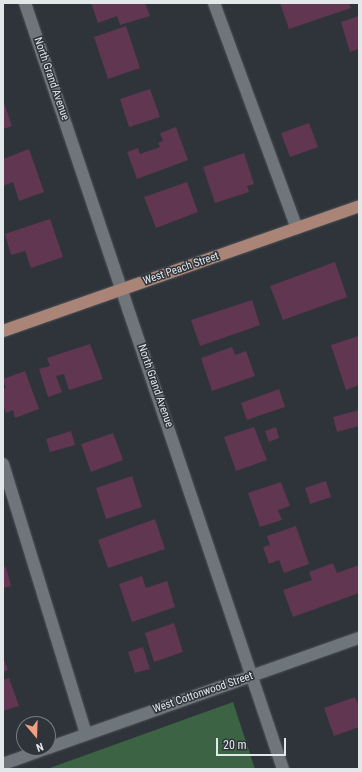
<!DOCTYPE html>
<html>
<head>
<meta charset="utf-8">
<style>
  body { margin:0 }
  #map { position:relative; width:362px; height:772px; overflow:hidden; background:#2e343a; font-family:"Roboto Condensed",sans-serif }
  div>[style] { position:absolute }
  .green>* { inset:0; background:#3b6344 }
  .building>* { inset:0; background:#613651 }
  .roads { filter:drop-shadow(0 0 1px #4b5155) drop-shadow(0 0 1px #4b5155) }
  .minor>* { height:12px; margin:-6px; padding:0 6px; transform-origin:6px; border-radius:6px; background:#6e757b }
  .major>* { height:12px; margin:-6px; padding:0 6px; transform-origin:6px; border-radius:6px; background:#ab8478 }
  span { translate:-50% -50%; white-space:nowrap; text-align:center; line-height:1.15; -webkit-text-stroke:3px #2e343a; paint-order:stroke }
  .street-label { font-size:11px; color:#e2e7ea }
  .frame { position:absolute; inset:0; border:4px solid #e2e7ea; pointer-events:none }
  .north { position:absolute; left:16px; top:716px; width:40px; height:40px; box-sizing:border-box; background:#2e343a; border:1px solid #767c80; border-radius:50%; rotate:161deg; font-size:11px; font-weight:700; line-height:16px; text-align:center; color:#e2e7ea }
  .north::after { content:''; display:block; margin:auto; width:14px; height:18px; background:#f39f83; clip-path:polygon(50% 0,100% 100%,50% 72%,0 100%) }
  .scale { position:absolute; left:216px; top:738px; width:70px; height:18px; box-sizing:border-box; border:2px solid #e2e7ea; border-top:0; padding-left:5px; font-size:12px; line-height:14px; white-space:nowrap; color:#e2e7ea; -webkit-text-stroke:3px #2e343a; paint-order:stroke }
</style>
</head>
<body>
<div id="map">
  <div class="green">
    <div style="clip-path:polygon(233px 702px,255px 769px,47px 769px)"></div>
  </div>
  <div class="building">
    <div style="clip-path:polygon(91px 3px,145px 3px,150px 16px,120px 25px,117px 16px,98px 23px)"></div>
    <div style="clip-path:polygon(280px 3px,349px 3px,351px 8px,289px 29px)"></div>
    <div style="clip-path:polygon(359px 16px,359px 49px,350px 52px,341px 22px)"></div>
    <div style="clip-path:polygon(126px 26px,140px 68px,108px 79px,94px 37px)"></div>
    <div style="clip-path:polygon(150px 89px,160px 117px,129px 127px,120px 99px)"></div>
    <div style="clip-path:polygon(3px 100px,12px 126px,3px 129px)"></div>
    <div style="clip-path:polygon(309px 123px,318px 147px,290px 157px,281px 133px)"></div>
    <div style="clip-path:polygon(176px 127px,188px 160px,137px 179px,127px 152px,138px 148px,140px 154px,160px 147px,158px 143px,163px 141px,160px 133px)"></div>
    <div style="clip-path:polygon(29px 149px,44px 192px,19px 201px,13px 182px,3px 186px,3px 159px)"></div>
    <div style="clip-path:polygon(244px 153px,254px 184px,247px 186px,249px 192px,215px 203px,203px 167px)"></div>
    <div style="clip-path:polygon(187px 182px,198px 212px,156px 228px,144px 197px)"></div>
    <div style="clip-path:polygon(50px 219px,63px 257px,31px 268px,25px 251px,11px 255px,5px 234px)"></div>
    <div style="clip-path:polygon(335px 262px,347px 297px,283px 320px,270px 286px)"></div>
    <div style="clip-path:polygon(252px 300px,260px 325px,200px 346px,191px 320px)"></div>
    <div style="clip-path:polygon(358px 336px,359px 385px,346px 390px,331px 345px)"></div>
    <div style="clip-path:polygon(90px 344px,103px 379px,69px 390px,64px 374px,56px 376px,62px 392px,48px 397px,39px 369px,50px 366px,47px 358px)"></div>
    <div style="clip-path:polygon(232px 347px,235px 355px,246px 351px,255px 376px,212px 391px,201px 358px)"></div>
    <div style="clip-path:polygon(25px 371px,39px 409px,15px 418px,13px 410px,6px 413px,3px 405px,3px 389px,6px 388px,3px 379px)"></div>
    <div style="clip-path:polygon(279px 389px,285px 407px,247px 420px,241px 403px)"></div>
    <div style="clip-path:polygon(359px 410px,359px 426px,337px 432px,333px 417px)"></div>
    <div style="clip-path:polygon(254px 427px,267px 460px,236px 471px,224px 437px)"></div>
    <div style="clip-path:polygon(276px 427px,279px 438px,269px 442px,265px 431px)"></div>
    <div style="clip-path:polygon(71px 431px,75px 445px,50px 452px,46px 439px)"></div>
    <div style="clip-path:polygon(113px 433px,123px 460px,91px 472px,81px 444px)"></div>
    <div style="clip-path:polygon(132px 476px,142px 507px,106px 519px,96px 488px)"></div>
    <div style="clip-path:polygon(326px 481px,331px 497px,310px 504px,305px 488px)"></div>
    <div style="clip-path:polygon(281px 482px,290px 506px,278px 510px,282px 520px,260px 527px,248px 493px)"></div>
    <div style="clip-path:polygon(155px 519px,165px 549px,108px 568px,98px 540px)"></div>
    <div style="clip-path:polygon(296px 526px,309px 564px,284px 573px,279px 560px,269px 564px,263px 547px,270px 545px,267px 536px)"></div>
    <div style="clip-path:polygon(333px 563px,337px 573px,359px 565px,359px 593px,293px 617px,283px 590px,312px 580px,309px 572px)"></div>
    <div style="clip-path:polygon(6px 567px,11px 586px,3px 588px,3px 568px)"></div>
    <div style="clip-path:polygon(142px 576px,146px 588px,167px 581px,175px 607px,132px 622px,119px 584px)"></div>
    <div style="clip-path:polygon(174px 623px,183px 652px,154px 662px,145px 633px)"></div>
    <div style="clip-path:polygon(143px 647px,150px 669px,135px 673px,128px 652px)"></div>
    <div style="clip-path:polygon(3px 657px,8px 670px,3px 672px)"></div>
    <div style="clip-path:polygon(9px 678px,19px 706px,3px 711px,3px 680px)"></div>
    <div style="clip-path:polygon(355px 697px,359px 706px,359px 727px,334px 736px,324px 708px)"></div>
  </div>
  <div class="roads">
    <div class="minor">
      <div style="left:25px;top:3px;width:808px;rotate:71.39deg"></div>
      <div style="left:214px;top:3px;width:240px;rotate:69.8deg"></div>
      <div style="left:3px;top:464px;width:282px;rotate:72.9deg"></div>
      <div style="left:48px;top:748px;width:330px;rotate:-19.5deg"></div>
      <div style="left:3px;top:764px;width:48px;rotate:-19.6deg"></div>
    </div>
    <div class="major">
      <div style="left:3px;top:331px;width:377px;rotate:-19.3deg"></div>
    </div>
  </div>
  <div class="street-label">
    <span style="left:51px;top:79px;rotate:71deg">North Grand Avenue</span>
    <span style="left:181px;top:269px;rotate:-19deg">West Peach Street</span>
    <span style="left:155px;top:386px;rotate:71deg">North Grand Avenue</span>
    <span style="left:203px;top:693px;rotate:-19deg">West Cottonwood Street</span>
  </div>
  <div class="frame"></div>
  <div class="north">N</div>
  <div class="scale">20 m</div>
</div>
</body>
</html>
